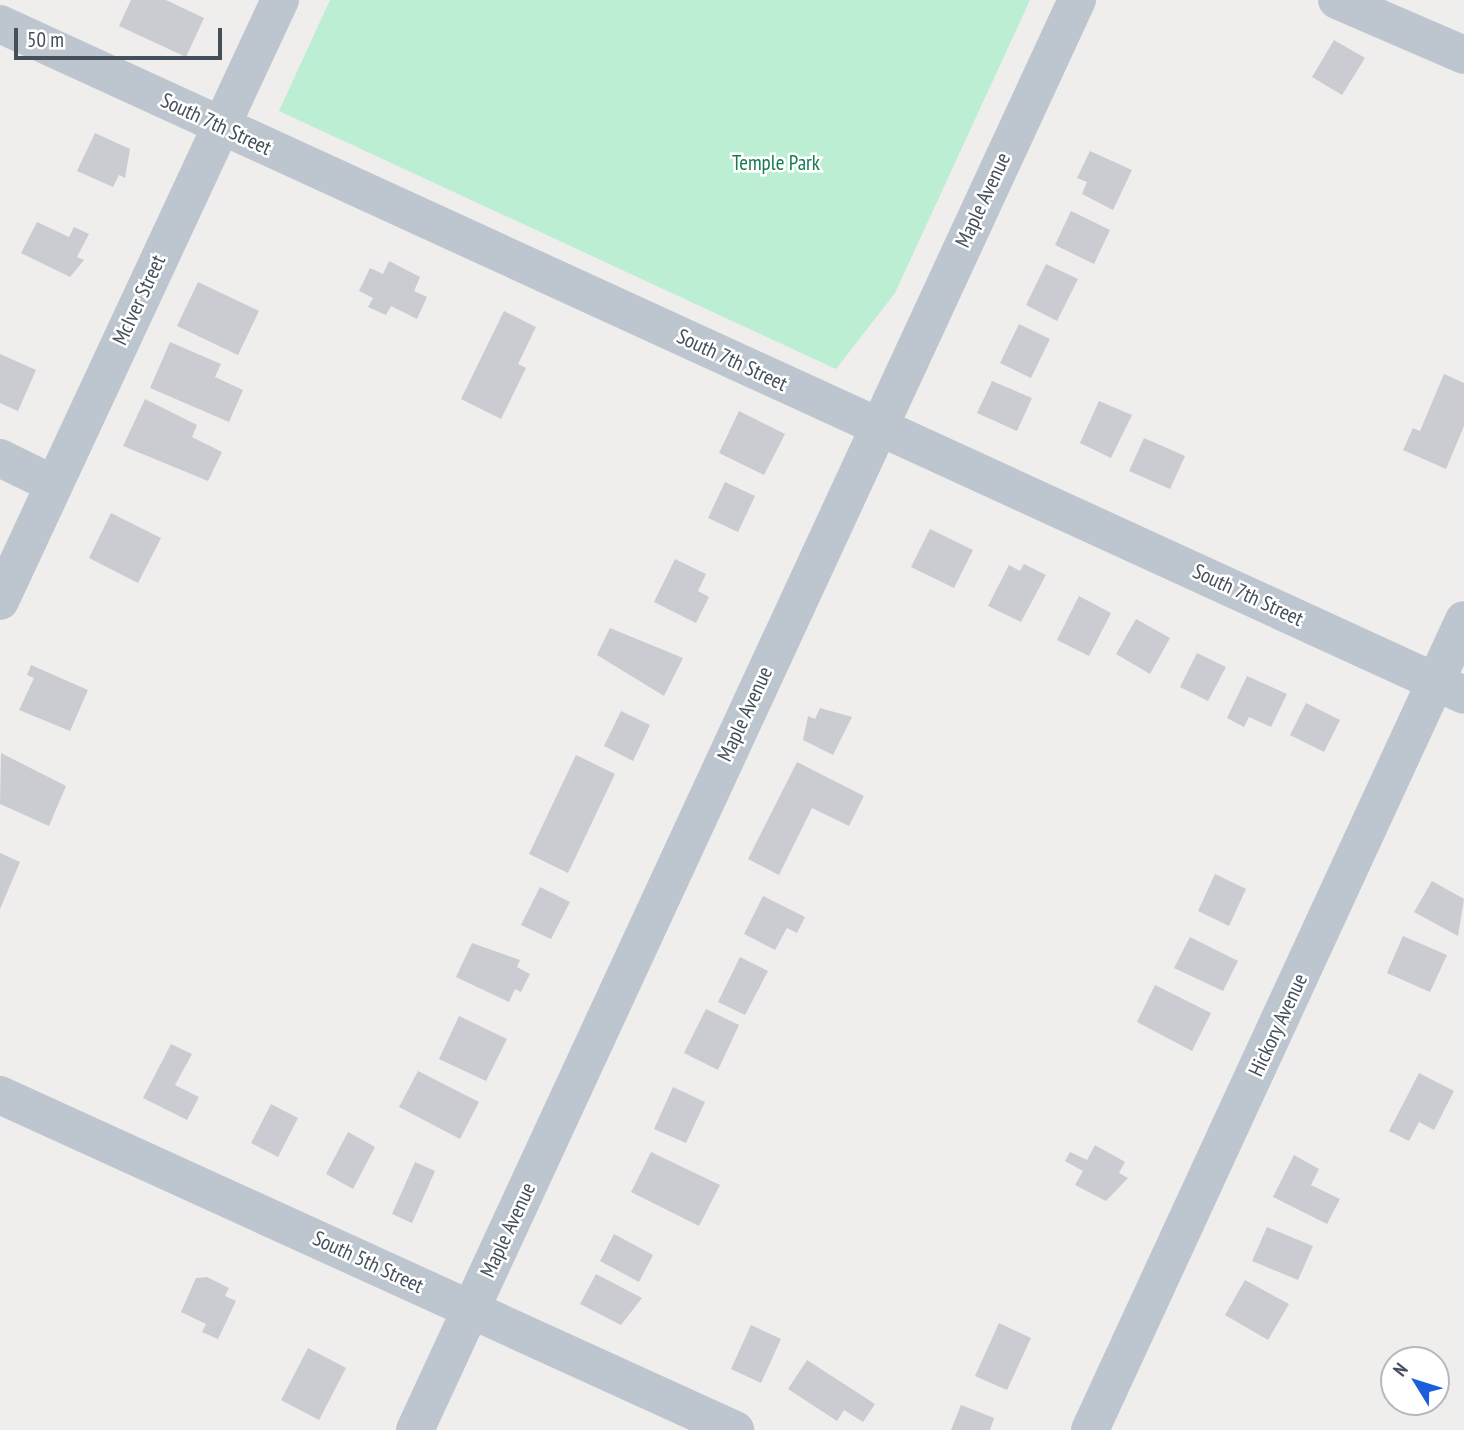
<!DOCTYPE html>
<html>
<head>
<meta charset="utf-8">
<style>
  body { margin:0 }
  #map { position:relative; width:1464px; height:1430px; overflow:hidden; background:#f0eded; font-family:"PT Sans Narrow",sans-serif }
  div>[style] { position:absolute }
  .green>* { inset:0; background:#bbeed3 }
  .building>* { inset:0; background:#caccd2 }
  .minor>* { height:38px; margin:-19px; padding:0 19px; transform-origin:19px; border-radius:19px; background:#bdc6cf }
  span { translate:-50% -50%; white-space:nowrap; text-align:center; line-height:1.15; -webkit-text-stroke:5px #fff; paint-order:stroke }
  .street-label { font-size:21px; color:#454f5a }
  .park-label { font-size:21px; color:#177b52 }
  .north { position:absolute; left:1380px; top:1346px; width:70px; height:70px; box-sizing:border-box; background:#fff; border:2px solid #b5b9bd; border-radius:50%; rotate:308deg; font-size:19px; font-weight:700; line-height:28px; text-align:center; color:#454f5a }
  .north::after { content:''; display:block; margin:auto; width:24px; height:32px; background:#1a5ddd; clip-path:polygon(50% 0,100% 100%,50% 72%,0 100%) }
  .scale { position:absolute; left:14px; top:28px; width:208px; height:32px; box-sizing:border-box; border:4px solid #454f5a; border-top:0; padding-left:9px; font-size:21px; line-height:24px; white-space:nowrap; color:#454f5a; -webkit-text-stroke:5px #fff; paint-order:stroke }
</style>
</head>
<body>
<div id="map">
  <div class="green">
    <div style="clip-path:polygon(330px 0,1030px 0,895px 293px,836px 369px,279px 111px)"></div>
  </div>
  <div class="building">
    <div style="clip-path:polygon(131px 0,166px 0,204px 18px,186px 57px,119px 26px)"></div>
    <div style="clip-path:polygon(1334px 40px,1365px 58px,1342px 95px,1312px 77px)"></div>
    <div style="clip-path:polygon(95px 133px,130px 149px,125px 178px,119px 175px,113px 187px,77px 171px)"></div>
    <div style="clip-path:polygon(1090px 151px,1132px 170px,1113px 210px,1082px 194px,1087px 182px,1077px 178px)"></div>
    <div style="clip-path:polygon(1071px 211px,1110px 230px,1094px 264px,1055px 245px)"></div>
    <div style="clip-path:polygon(37px 222px,69px 237px,74px 227px,89px 234px,77px 257px,84px 260px,70px 277px,21px 253px)"></div>
    <div style="clip-path:polygon(389px 261px,420px 277px,414px 291px,427px 297px,417px 319px,391px 306px,386px 315px,368px 307px,373px 298px,359px 291px,370px 268px,383px 274px)"></div>
    <div style="clip-path:polygon(1046px 264px,1078px 279px,1057px 321px,1026px 305px)"></div>
    <div style="clip-path:polygon(198px 282px,259px 311px,238px 355px,177px 326px)"></div>
    <div style="clip-path:polygon(504px 311px,536px 327px,518px 364px,526px 368px,501px 419px,461px 399px)"></div>
    <div style="clip-path:polygon(1019px 324px,1050px 339px,1031px 378px,1000px 363px)"></div>
    <div style="clip-path:polygon(170px 342px,221px 364px,215px 377px,243px 390px,229px 422px,150px 388px)"></div>
    <div style="clip-path:polygon(0 354px,36px 370px,18px 411px,0 403px)"></div>
    <div style="clip-path:polygon(1444px 374px,1464px 383px,1464px 426px,1446px 469px,1403px 450px,1413px 428px,1420px 431px)"></div>
    <div style="clip-path:polygon(992px 381px,1032px 398px,1017px 431px,977px 413px)"></div>
    <div style="clip-path:polygon(145px 399px,197px 425px,192px 437px,222px 452px,208px 481px,123px 446px)"></div>
    <div style="clip-path:polygon(1099px 401px,1132px 415px,1111px 458px,1080px 443px)"></div>
    <div style="clip-path:polygon(739px 411px,785px 434px,764px 475px,719px 453px)"></div>
    <div style="clip-path:polygon(1144px 438px,1185px 456px,1170px 489px,1129px 471px)"></div>
    <div style="clip-path:polygon(725px 482px,755px 496px,738px 532px,708px 518px)"></div>
    <div style="clip-path:polygon(111px 513px,161px 538px,138px 583px,89px 558px)"></div>
    <div style="clip-path:polygon(930px 529px,973px 550px,954px 588px,911px 567px)"></div>
    <div style="clip-path:polygon(675px 559px,706px 574px,698px 591px,709px 597px,696px 623px,654px 602px)"></div>
    <div style="clip-path:polygon(1024px 564px,1046px 575px,1021px 622px,988px 606px,1009px 565px,1020px 571px)"></div>
    <div style="clip-path:polygon(1079px 596px,1111px 613px,1089px 656px,1057px 640px)"></div>
    <div style="clip-path:polygon(1136px 619px,1170px 638px,1150px 674px,1116px 654px)"></div>
    <div style="clip-path:polygon(610px 628px,683px 658px,664px 696px,597px 655px)"></div>
    <div style="clip-path:polygon(1197px 653px,1226px 667px,1208px 701px,1180px 687px)"></div>
    <div style="clip-path:polygon(31px 665px,88px 690px,70px 731px,19px 710px,34px 678px,27px 675px)"></div>
    <div style="clip-path:polygon(1247px 676px,1287px 694px,1271px 727px,1249px 717px,1244px 727px,1227px 718px)"></div>
    <div style="clip-path:polygon(1306px 703px,1340px 720px,1324px 752px,1290px 735px)"></div>
    <div style="clip-path:polygon(820px 708px,852px 717px,833px 755px,803px 740px,808px 716px,815px 719px)"></div>
    <div style="clip-path:polygon(621px 711px,650px 725px,633px 761px,604px 746px)"></div>
    <div style="clip-path:polygon(1px 753px,66px 786px,49px 826px,0 804px)"></div>
    <div style="clip-path:polygon(576px 755px,615px 774px,568px 873px,529px 854px)"></div>
    <div style="clip-path:polygon(797px 762px,864px 796px,849px 826px,812px 808px,779px 875px,748px 859px)"></div>
    <div style="clip-path:polygon(0 853px,20px 862px,0 909px)"></div>
    <div style="clip-path:polygon(1215px 874px,1246px 889px,1229px 926px,1198px 911px)"></div>
    <div style="clip-path:polygon(1432px 881px,1464px 899px,1458px 936px,1414px 912px)"></div>
    <div style="clip-path:polygon(540px 887px,570px 902px,551px 939px,521px 925px)"></div>
    <div style="clip-path:polygon(763px 896px,805px 917px,797px 933px,787px 928px,775px 950px,744px 934px)"></div>
    <div style="clip-path:polygon(1403px 936px,1447px 955px,1430px 992px,1387px 973px)"></div>
    <div style="clip-path:polygon(1190px 937px,1238px 961px,1223px 991px,1174px 968px)"></div>
    <div style="clip-path:polygon(472px 943px,520px 960px,517px 967px,530px 974px,521px 992px,515px 989px,509px 1002px,456px 977px)"></div>
    <div style="clip-path:polygon(740px 957px,768px 971px,745px 1015px,718px 1002px)"></div>
    <div style="clip-path:polygon(1155px 985px,1211px 1013px,1192px 1051px,1137px 1022px)"></div>
    <div style="clip-path:polygon(706px 1009px,739px 1025px,718px 1070px,684px 1053px)"></div>
    <div style="clip-path:polygon(459px 1016px,507px 1039px,486px 1081px,439px 1059px)"></div>
    <div style="clip-path:polygon(171px 1044px,192px 1054px,175px 1085px,199px 1097px,187px 1120px,143px 1098px)"></div>
    <div style="clip-path:polygon(418px 1071px,479px 1102px,460px 1139px,399px 1107px)"></div>
    <div style="clip-path:polygon(1419px 1073px,1454px 1091px,1434px 1130px,1419px 1122px,1409px 1141px,1389px 1131px)"></div>
    <div style="clip-path:polygon(673px 1087px,705px 1102px,686px 1143px,654px 1129px)"></div>
    <div style="clip-path:polygon(271px 1104px,298px 1118px,278px 1157px,251px 1143px)"></div>
    <div style="clip-path:polygon(348px 1132px,375px 1147px,353px 1189px,326px 1174px)"></div>
    <div style="clip-path:polygon(1095px 1145px,1125px 1162px,1119px 1173px,1128px 1178px,1106px 1201px,1075px 1185px,1083px 1171px,1065px 1161px,1070px 1152px,1087px 1160px)"></div>
    <div style="clip-path:polygon(651px 1152px,720px 1185px,699px 1226px,631px 1192px)"></div>
    <div style="clip-path:polygon(1294px 1155px,1319px 1169px,1311px 1185px,1340px 1199px,1327px 1224px,1273px 1197px)"></div>
    <div style="clip-path:polygon(415px 1162px,435px 1171px,412px 1223px,392px 1214px)"></div>
    <div style="clip-path:polygon(1267px 1227px,1313px 1246px,1298px 1280px,1252px 1261px)"></div>
    <div style="clip-path:polygon(614px 1234px,653px 1255px,639px 1282px,600px 1261px)"></div>
    <div style="clip-path:polygon(596px 1274px,642px 1298px,621px 1325px,580px 1304px)"></div>
    <div style="clip-path:polygon(207px 1277px,229px 1288px,225px 1296px,236px 1301px,218px 1339px,202px 1332px,206px 1324px,181px 1312px,196px 1278px)"></div>
    <div style="clip-path:polygon(1245px 1280px,1289px 1304px,1268px 1340px,1225px 1315px)"></div>
    <div style="clip-path:polygon(999px 1323px,1031px 1338px,1007px 1390px,975px 1376px)"></div>
    <div style="clip-path:polygon(751px 1325px,781px 1339px,761px 1383px,731px 1369px)"></div>
    <div style="clip-path:polygon(308px 1348px,346px 1368px,319px 1420px,281px 1400px)"></div>
    <div style="clip-path:polygon(807px 1360px,875px 1404px,863px 1422px,844px 1410px,837px 1421px,788px 1389px)"></div>
    <div style="clip-path:polygon(961px 1405px,994px 1418px,990px 1430px,951px 1430px)"></div>
  </div>
  <div class="minor">
    <div style="left:1337px;top:0;width:138px;rotate:23.4deg"></div>
    <div style="left:0;top:24px;width:1610px;rotate:24.62deg"></div>
    <div style="left:0;top:458px;width:59px;rotate:26.1deg"></div>
    <div style="left:0;top:601px;width:663px;rotate:-65.02deg"></div>
    <div style="left:0;top:1095px;width:808px;rotate:24.5deg"></div>
    <div style="left:415px;top:1430px;width:1576px;rotate:-65.16deg"></div>
    <div style="left:1090px;top:1430px;width:892px;rotate:-65.22deg"></div>
  </div>
  <div class="street-label">
    <span style="left:216px;top:124px;rotate:25deg">South 7th Street</span>
    <span style="left:983px;top:200px;rotate:-65deg">Maple Avenue</span>
    <span style="left:139px;top:300px;rotate:-65deg">McIver Street</span>
    <span style="left:732px;top:360px;rotate:25deg">South 7th Street</span>
    <span style="left:1248px;top:595px;rotate:25deg">South 7th Street</span>
    <span style="left:745px;top:714px;rotate:-65deg">Maple Avenue</span>
    <span style="left:1278px;top:1025px;rotate:-65deg">Hickory Avenue</span>
    <span style="left:508px;top:1230px;rotate:-65deg">Maple Avenue</span>
    <span style="left:368px;top:1262px;rotate:25deg">South 5th Street</span>
  </div>
  <div class="park-label">
    <span style="left:776px;top:163px">Temple Park</span>
  </div>
  <div class="north">N</div>
  <div class="scale">50 m</div>
</div>
</body>
</html>
